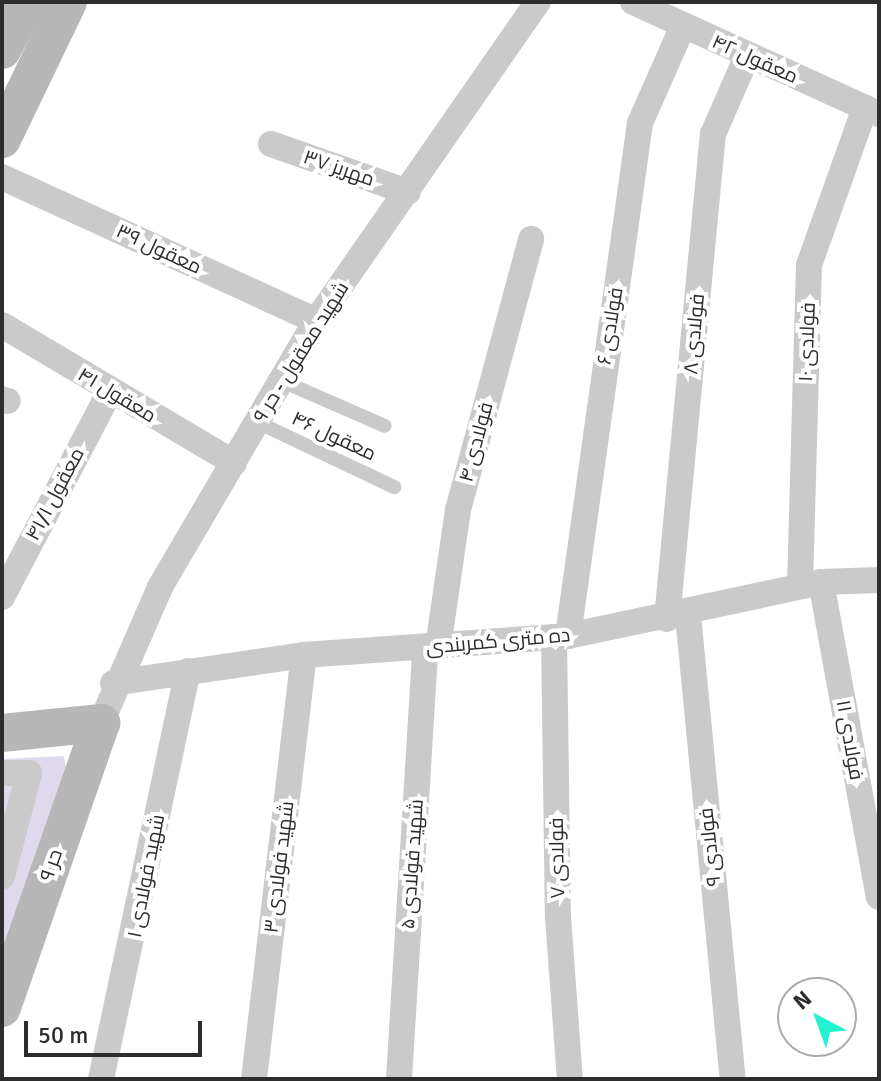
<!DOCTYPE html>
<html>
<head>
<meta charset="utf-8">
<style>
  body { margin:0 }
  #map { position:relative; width:881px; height:1081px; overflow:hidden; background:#fff; font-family:Signika,Cairo,sans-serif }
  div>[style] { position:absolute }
  .green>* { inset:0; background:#e0d9ec }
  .lane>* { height:14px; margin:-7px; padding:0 7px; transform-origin:7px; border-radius:7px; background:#cacaca }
  .street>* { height:26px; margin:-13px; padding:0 13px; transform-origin:13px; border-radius:13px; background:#cacaca }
  .secondary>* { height:38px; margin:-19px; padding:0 19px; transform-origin:19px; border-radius:19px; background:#b7b7b7 }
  span { translate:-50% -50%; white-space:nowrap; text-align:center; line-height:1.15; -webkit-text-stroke:8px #fff; paint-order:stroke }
  .street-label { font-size:20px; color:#2d2d2d }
  .frame { position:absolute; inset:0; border:4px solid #2d2d2d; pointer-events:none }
  .north { position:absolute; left:777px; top:977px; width:80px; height:80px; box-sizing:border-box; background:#fff; border:2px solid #ababab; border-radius:50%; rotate:319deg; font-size:22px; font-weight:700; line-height:32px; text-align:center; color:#2d2d2d }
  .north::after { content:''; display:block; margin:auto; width:28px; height:36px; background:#22f2d1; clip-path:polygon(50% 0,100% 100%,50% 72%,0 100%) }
  .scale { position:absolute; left:24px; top:1021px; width:178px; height:36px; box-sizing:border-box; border:4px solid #2d2d2d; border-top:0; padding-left:10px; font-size:24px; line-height:28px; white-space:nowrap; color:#2d2d2d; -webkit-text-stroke:6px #fff; paint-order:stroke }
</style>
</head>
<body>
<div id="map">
  <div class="green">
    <div style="clip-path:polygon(64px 756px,67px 777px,2px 960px,2px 759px)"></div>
  </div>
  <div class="lane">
    <div style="left:282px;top:381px;width:112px;rotate:23.6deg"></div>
    <div style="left:257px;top:422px;width:152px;rotate:25.4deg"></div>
  </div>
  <div class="street">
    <div style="left:633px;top:2px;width:270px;rotate:24.5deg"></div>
    <div style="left:271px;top:144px;width:145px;rotate:19.3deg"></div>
    <div style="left:2px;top:177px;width:345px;rotate:24.6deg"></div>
    <div style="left:2px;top:325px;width:270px;rotate:30.7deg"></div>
    <div style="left:2px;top:399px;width:6px;rotate:18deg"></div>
    <div style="left:821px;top:582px;width:320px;rotate:79.6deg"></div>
    <div style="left:800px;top:586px;width:321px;rotate:-88.4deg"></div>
    <div style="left:809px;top:265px;width:167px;rotate:-70.4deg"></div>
    <div style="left:2px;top:597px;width:233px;rotate:-62.3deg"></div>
    <div style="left:688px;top:615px;width:466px;rotate:84.5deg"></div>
    <div style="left:667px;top:619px;width:487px;rotate:-84.6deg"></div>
    <div style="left:713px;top:134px;width:85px;rotate:-66.4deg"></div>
    <div style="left:568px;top:636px;width:518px;rotate:-82.01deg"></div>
    <div style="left:640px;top:123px;width:106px;rotate:-66.1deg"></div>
    <div style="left:554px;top:637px;width:280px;rotate:89.2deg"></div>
    <div style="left:558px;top:917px;width:162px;rotate:85.8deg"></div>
    <div style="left:438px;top:647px;width:138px;rotate:-81.7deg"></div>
    <div style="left:458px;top:510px;width:281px;rotate:-74.9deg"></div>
    <div style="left:113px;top:683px;width:193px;rotate:-8.3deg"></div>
    <div style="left:304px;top:655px;width:265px;rotate:-4.1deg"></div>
    <div style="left:568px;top:636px;width:259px;rotate:-12deg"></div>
    <div style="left:821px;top:582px;width:58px;rotate:-2deg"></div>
    <div style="left:101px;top:723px;width:148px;rotate:-66.5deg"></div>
    <div style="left:160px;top:587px;width:308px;rotate:-59.6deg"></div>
    <div style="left:316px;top:321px;width:389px;rotate:-55.2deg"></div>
    <div style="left:2px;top:773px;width:27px"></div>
    <div style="left:29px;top:773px;width:107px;rotate:104.6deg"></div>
    <div style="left:101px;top:1079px;width:417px;rotate:-78deg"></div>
    <div style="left:254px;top:1079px;width:427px;rotate:-83.3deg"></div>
    <div style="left:399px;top:1079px;width:432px;rotate:-86.5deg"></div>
  </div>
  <div class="secondary">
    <div style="left:2px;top:50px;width:54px;rotate:-62.5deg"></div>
    <div style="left:2px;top:139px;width:152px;rotate:-64.3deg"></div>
    <div style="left:2px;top:733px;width:100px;rotate:-5.8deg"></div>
    <div style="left:101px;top:723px;width:302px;rotate:109.2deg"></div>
  </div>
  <div class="street-label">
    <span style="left:755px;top:59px;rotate:24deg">معقول ۴۲</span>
    <span style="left:339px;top:168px;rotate:19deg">مهریز ۳۷</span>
    <span style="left:159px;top:249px;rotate:25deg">معقول ۳۹</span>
    <span style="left:610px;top:326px;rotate:-81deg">فولادی ۶</span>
    <span style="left:694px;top:334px;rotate:-85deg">فولادی ۸</span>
    <span style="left:807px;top:342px;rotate:-88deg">فولادی ۱۰</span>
    <span style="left:301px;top:352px;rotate:-58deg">شهید معقول - حر ۹</span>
    <span style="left:117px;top:395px;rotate:31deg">معقول ۴۱</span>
    <span style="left:334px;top:436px;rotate:25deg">معقول ۴۶</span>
    <span style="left:476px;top:442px;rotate:-75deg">فولادی ۴</span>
    <span style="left:55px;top:494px;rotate:-62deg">معقول ۴۱/۱</span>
    <span style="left:498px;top:641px;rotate:-5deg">ده متری کمربندی</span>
    <span style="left:850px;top:740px;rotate:80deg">فولادی ۱۱</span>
    <span style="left:710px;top:847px;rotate:-96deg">فولادی ۹</span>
    <span style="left:557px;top:858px;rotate:-91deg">فولادی ۷</span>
    <span style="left:412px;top:864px;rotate:-86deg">شهید فولادی ۵</span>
    <span style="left:51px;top:865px;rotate:-71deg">حر ۹</span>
    <span style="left:279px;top:867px;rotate:-83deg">شهید فولادی ۳</span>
    <span style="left:146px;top:876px;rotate:-79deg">شهید فولادی ۱</span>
  </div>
  <div class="frame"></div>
  <div class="north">N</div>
  <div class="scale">50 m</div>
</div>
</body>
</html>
